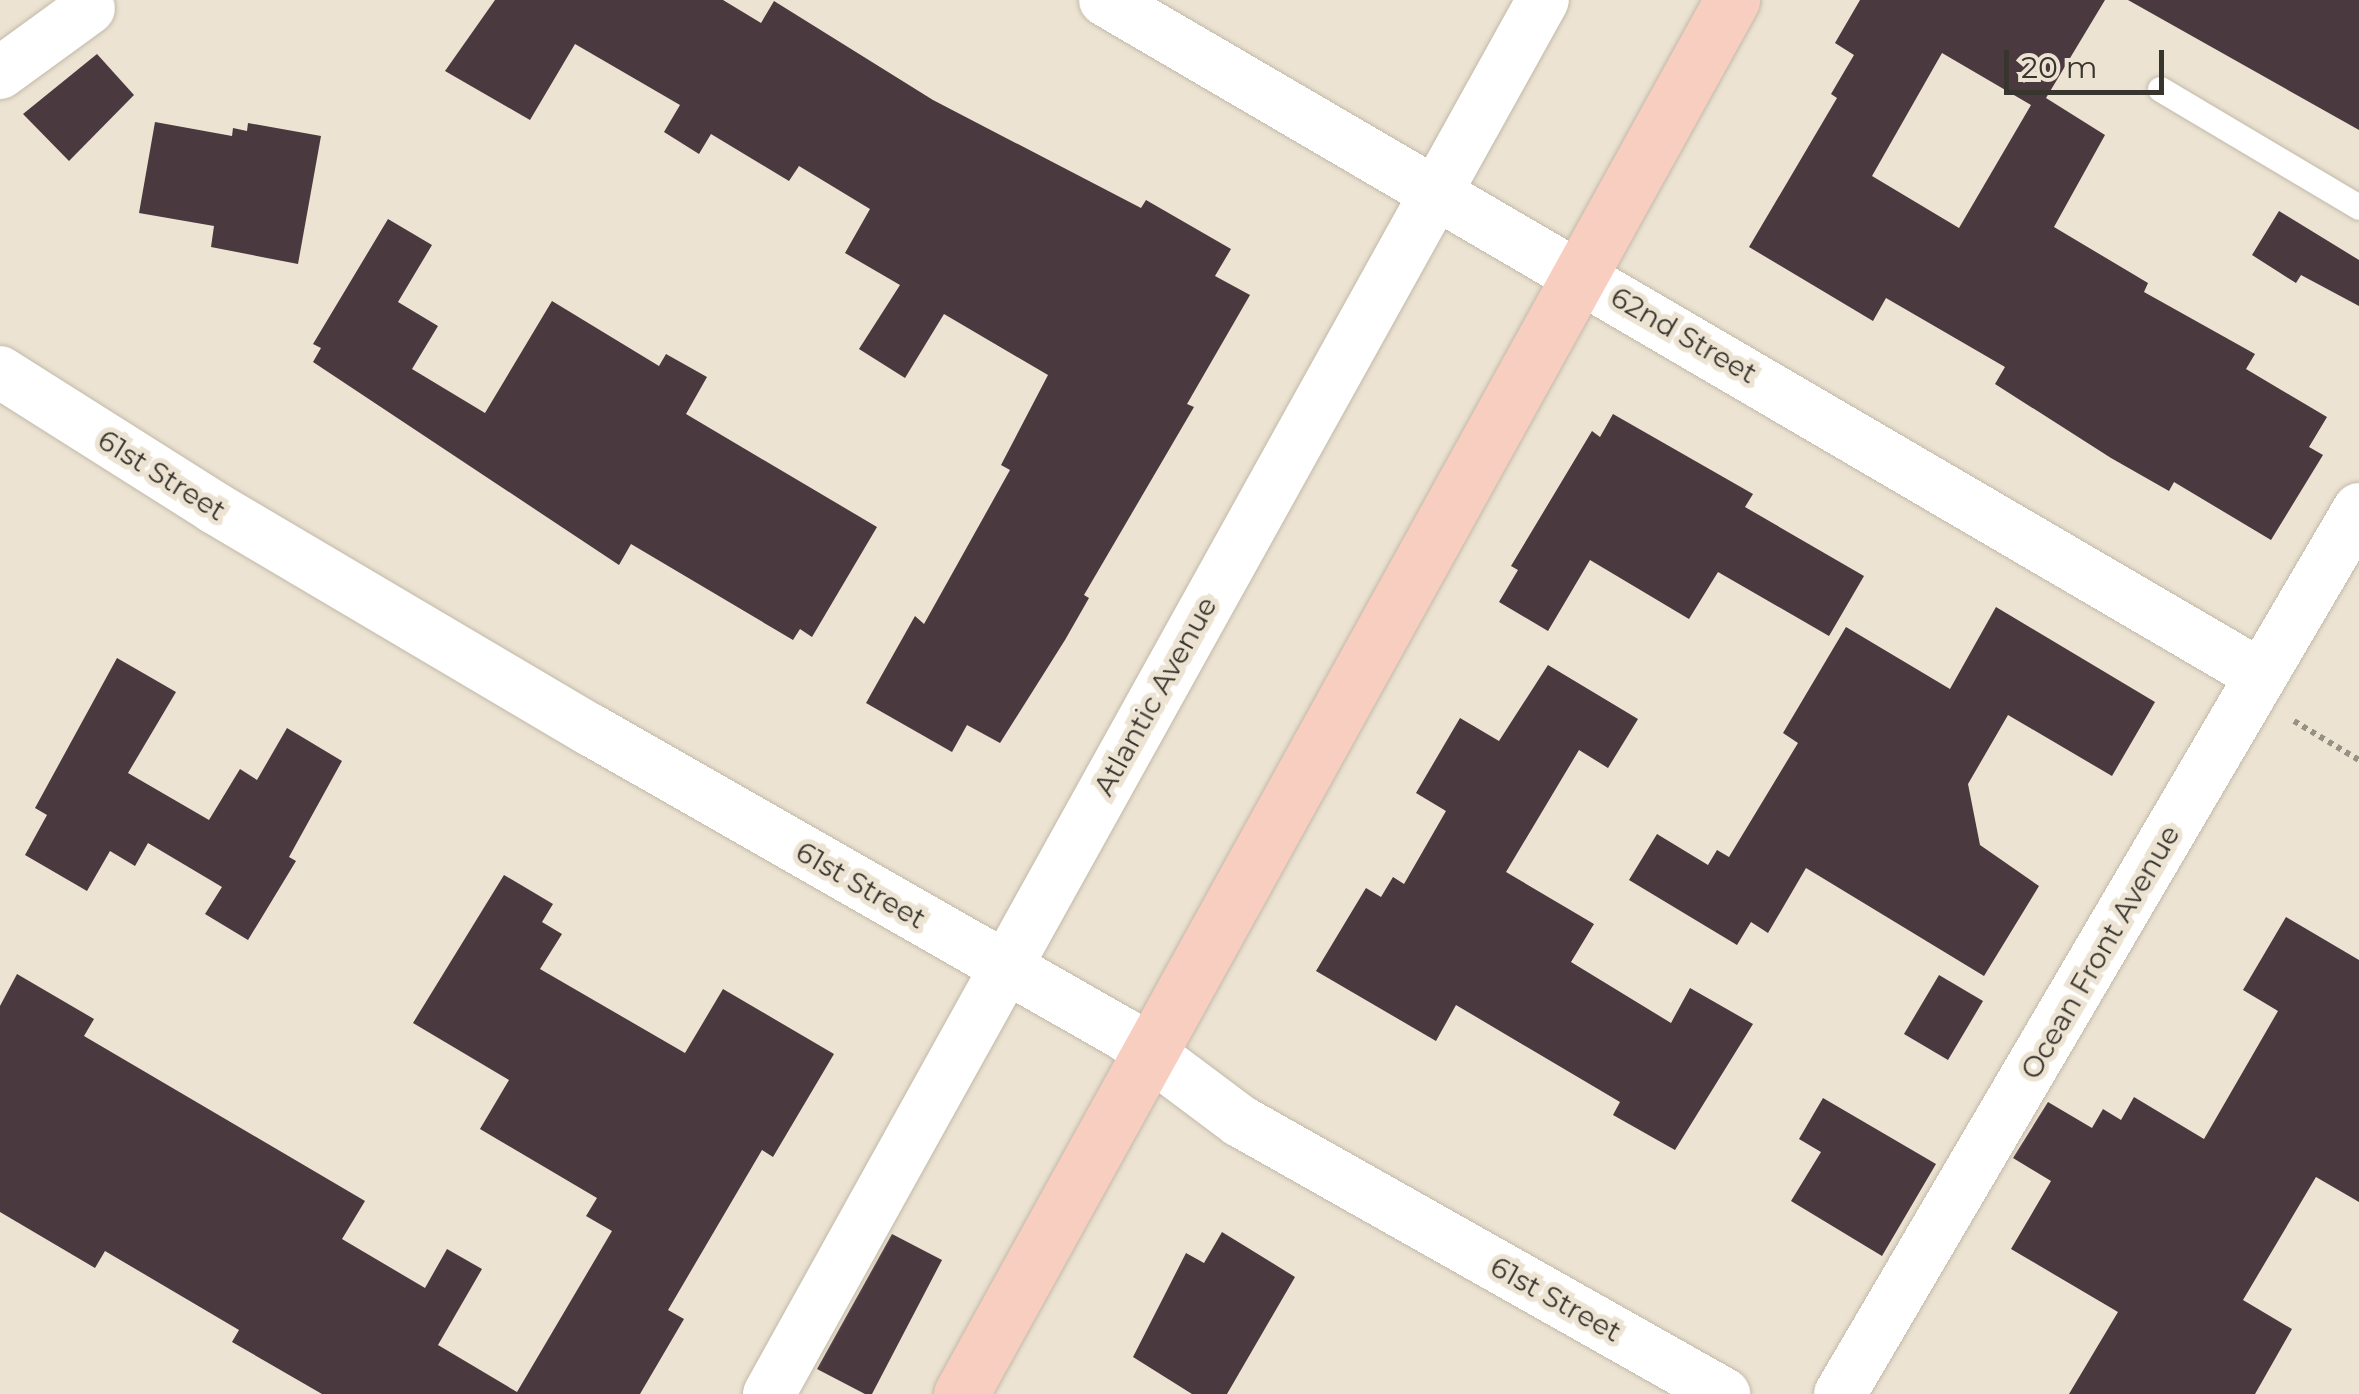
<!DOCTYPE html>
<html>
<head>
<meta charset="utf-8">
<style>
  body { margin:0 }
  #map { position:relative; width:2359px; height:1394px; overflow:hidden; background:#ece3d2; font-family:Montserrat,sans-serif }
  div>[style] { position:absolute }
  .building>* { inset:0; background:#4a393f }
  .path>* { height:6px; margin-top:-3px; transform-origin:0; background:repeating-linear-gradient(90deg,#979084 0 5px,transparent 0 10px) }
  .roads { filter:drop-shadow(0 0 2px #c2b9a9) drop-shadow(0 0 2px #c2b9a9) }
  .service>* { height:25px; margin:-12.5px; padding:0 12.5px; transform-origin:12.5px; border-radius:12.5px; background:#fff }
  .minor>* { height:52px; margin:-26px; padding:0 26px; transform-origin:26px; border-radius:26px; background:#fff }
  .trunk>* { height:55px; margin:-27.5px; padding:0 27.5px; transform-origin:27.5px; border-radius:27.5px; background:#f8cec0 }
  span { translate:-50% -50%; white-space:nowrap; text-align:center; line-height:1.15; -webkit-text-stroke:10px #ece3d2; paint-order:stroke }
  .street-label { font-size:28px; color:#38342e }
  .scale { position:absolute; left:2004px; top:50px; width:160px; height:45px; box-sizing:border-box; border:5px solid #38342e; border-top:0; padding-left:12px; font-size:30px; line-height:35px; white-space:nowrap; color:#38342e; -webkit-text-stroke:8px #ece3d2; paint-order:stroke }
</style>
</head>
<body>
<div id="map">
  <div class="building">
    <div style="clip-path:polygon(495px 0,723px 0,761px 23px,774px 1px,933px 100px,1141px 208px,1146px 200px,1231px 249px,1215px 276px,1250px 295px,1187px 404px,1194px 407px,1084px 595px,1089px 598px,1065px 640px,1000px 743px,967px 725px,952px 752px,866px 703px,915px 616px,924px 624px,1010px 470px,1001px 465px,1048px 375px,944px 314px,905px 378px,859px 349px,900px 285px,845px 253px,870px 209px,799px 166px,789px 181px,711px 134px,699px 154px,664px 132px,680px 105px,575px 44px,530px 120px,445px 71px)"></div>
    <div style="clip-path:polygon(evenodd,1860px 0,2105px 0,2046px 98px,2105px 135px,2054px 227px,2148px 283px,2144px 292px,2255px 354px,2246px 369px,2327px 417px,2309px 447px,2323px 455px,2271px 540px,2174px 482px,2169px 491px,2111px 458px,1995px 384px,2005px 367px,1886px 298px,1873px 321px,1749px 247px,1837px 98px,1831px 94px,1854px 55px,1835px 43px,1860px 0,1942px 53px,2031px 105px,1959px 228px,1872px 176px,1942px 53px)"></div>
    <div style="clip-path:polygon(2128px 0,2359px 0,2359px 130px)"></div>
    <div style="clip-path:polygon(97px 54px,134px 95px,69px 161px,23px 114px)"></div>
    <div style="clip-path:polygon(155px 122px,232px 136px,233px 128px,247px 131px,248px 123px,321px 136px,298px 264px,211px 247px,214px 226px,139px 213px)"></div>
    <div style="clip-path:polygon(2279px 211px,2359px 260px,2359px 306px,2301px 275px,2296px 283px,2252px 255px)"></div>
    <div style="clip-path:polygon(388px 219px,432px 245px,398px 302px,438px 326px,412px 369px,485px 413px,552px 301px,659px 366px,666px 354px,707px 377px,686px 414px,877px 527px,812px 637px,800px 629px,793px 640px,631px 544px,619px 565px,313px 362px,321px 348px,313px 344px)"></div>
    <div style="clip-path:polygon(1613px 414px,1753px 494px,1745px 507px,1864px 576px,1829px 636px,1718px 572px,1689px 619px,1590px 560px,1548px 631px,1499px 602px,1518px 570px,1511px 566px,1592px 431px,1600px 437px)"></div>
    <div style="clip-path:polygon(1996px 607px,2155px 702px,2112px 776px,2008px 715px,1968px 784px,1980px 845px,2039px 886px,1984px 976px,1806px 868px,1768px 933px,1751px 922px,1737px 945px,1629px 880px,1657px 834px,1708px 865px,1717px 850px,1729px 857px,1798px 743px,1783px 733px,1846px 627px,1950px 689px)"></div>
    <div style="clip-path:polygon(117px 658px,176px 692px,128px 773px,209px 820px,240px 769px,257px 780px,287px 728px,342px 761px,289px 857px,296px 861px,248px 940px,205px 914px,222px 887px,148px 843px,135px 866px,110px 851px,87px 891px,25px 855px,47px 815px,35px 808px)"></div>
    <div style="clip-path:polygon(1548px 665px,1638px 719px,1608px 768px,1579px 750px,1506px 872px,1594px 924px,1571px 962px,1671px 1023px,1690px 988px,1753px 1024px,1675px 1150px,1613px 1115px,1620px 1102px,1456px 1005px,1436px 1041px,1316px 971px,1366px 888px,1381px 897px,1393px 877px,1404px 884px,1446px 811px,1416px 793px,1460px 718px,1499px 741px)"></div>
    <div style="clip-path:polygon(504px 875px,553px 904px,542px 922px,562px 934px,540px 969px,685px 1053px,723px 989px,834px 1054px,773px 1157px,762px 1150px,668px 1310px,684px 1319px,640px 1394px,322px 1394px,232px 1342px,239px 1330px,105px 1251px,95px 1268px,0 1212px,0 1006px,17px 974px,94px 1019px,84px 1036px,365px 1201px,342px 1239px,425px 1288px,447px 1249px,482px 1269px,438px 1345px,517px 1392px,612px 1231px,586px 1216px,597px 1198px,480px 1129px,509px 1080px,413px 1023px)"></div>
    <div style="clip-path:polygon(2286px 917px,2359px 960px,2359px 1202px,2316px 1177px,2243px 1300px,2292px 1329px,2255px 1394px,2069px 1394px,2118px 1312px,2011px 1249px,2051px 1181px,2013px 1158px,2048px 1102px,2092px 1128px,2103px 1109px,2121px 1120px,2134px 1097px,2204px 1139px,2278px 1011px,2243px 990px)"></div>
    <div style="clip-path:polygon(1939px 975px,1983px 1001px,1948px 1060px,1904px 1034px)"></div>
    <div style="clip-path:polygon(1823px 1098px,1936px 1164px,1882px 1256px,1791px 1201px,1821px 1152px,1799px 1139px)"></div>
    <div style="clip-path:polygon(1222px 1232px,1295px 1277px,1227px 1394px,1192px 1394px,1133px 1357px,1186px 1253px,1204px 1263px)"></div>
    <div style="clip-path:polygon(892px 1234px,942px 1260px,872px 1394px,865px 1394px,817px 1369px)"></div>
  </div>
  <div class="path">
    <div style="left:2294px;top:721px;width:76px;rotate:31deg"></div>
  </div>
  <div class="roads">
    <div class="service">
      <div style="left:2160px;top:89px;width:231px;rotate:30.7deg"></div>
    </div>
    <div class="minor">
      <div style="left:1105px;top:0;width:1338px;rotate:30.3deg"></div>
      <div style="left:0;top:73px;width:110px;rotate:-36.1deg"></div>
      <div style="left:0;top:372px;width:254px;rotate:32.3deg"></div>
      <div style="left:215px;top:508px;width:437px;rotate:30.6deg"></div>
      <div style="left:591px;top:730px;width:615px;rotate:29.73deg"></div>
      <div style="left:1125px;top:1035px;width:144px;rotate:36.8deg"></div>
      <div style="left:1240px;top:1121px;width:556px;rotate:29.43deg"></div>
      <div style="left:769px;top:1394px;width:1594px;rotate:-60.96deg"></div>
      <div style="left:1840px;top:1394px;width:1026px;rotate:-59.61deg"></div>
    </div>
    <div class="trunk">
      <div style="left:961px;top:1394px;width:1593px;rotate:-61.05deg"></div>
    </div>
  </div>
  <div class="street-label">
    <span style="left:1684px;top:335px;rotate:30deg">62nd Street</span>
    <span style="left:162px;top:475px;rotate:32deg">61st Street</span>
    <span style="left:1155px;top:696px;rotate:-61deg">Atlantic Avenue</span>
    <span style="left:861px;top:885px;rotate:30deg">61st Street</span>
    <span style="left:2100px;top:952px;rotate:-60deg">Ocean Front Avenue</span>
    <span style="left:1556px;top:1299px;rotate:29deg">61st Street</span>
  </div>
  <div class="scale">20 m</div>
</div>
</body>
</html>
